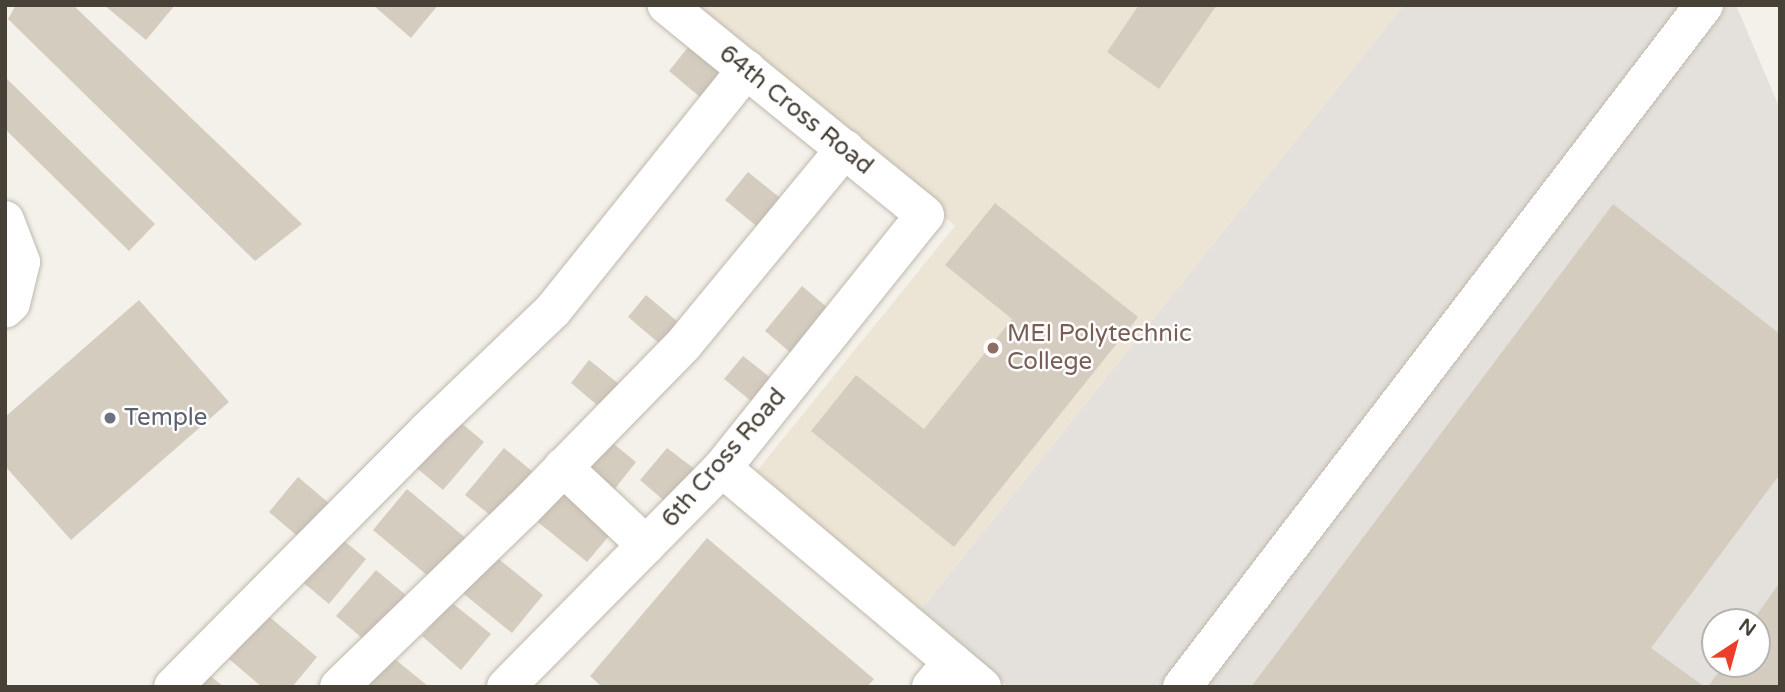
<!DOCTYPE html>
<html>
<head>
<meta charset="utf-8">
<style>
  body { margin:0 }
  #map { position:relative; width:1785px; height:692px; overflow:hidden; background:#f4f1ea; font-family:"Varela Round",sans-serif }
  div>[style] { position:absolute }
  .industrial>* { inset:0; background:#e4e0db }
  .education>* { inset:0; background:#ece5d5 }
  .building>* { inset:0; background:#d5ccc0 }
  .roads { filter:drop-shadow(0 0 2px #bfb8ad) drop-shadow(0 0 2px #bfb8ad) }
  .minor>* { height:38px; margin:-19px; padding:0 19px; transform-origin:19px; border-radius:19px; background:#fff }
  .dots>* { width:19px; height:19px; translate:-50% -50%; box-sizing:border-box; border:4px solid #fff; border-radius:50% }
  span { translate:-50% -50%; white-space:nowrap; text-align:center; line-height:1.15; -webkit-text-stroke:5px #fff; paint-order:stroke }
  .street-label { font-size:24px; color:#474138 }
  .education-label { font-size:24px; color:#785e54 }
  .left { translate:0 -50%; text-align:left }
  .worship-label { font-size:24px; color:#5b616d }
  .frame { position:absolute; inset:0; border:7px solid #474138; pointer-events:none }
  .north { position:absolute; left:1701px; top:608px; width:70px; height:70px; box-sizing:border-box; background:#fff; border:2px solid #b5b3af; border-radius:50%; rotate:36deg; font-size:19px; font-weight:700; line-height:28px; text-align:center; color:#474138 }
  .north::after { content:''; display:block; margin:auto; width:24px; height:32px; background:#ec3f29; clip-path:polygon(50% 0,100% 100%,50% 72%,0 100%) }
</style>
</head>
<body>
<div id="map">
  <div class="industrial">
    <div style="clip-path:polygon(evenodd,1404px 5px,1736px 5px,1780px 109px,1780px 687px,1009px 687px,920px 611px,1404px 5px,1715px 622px,1757px 622px,1757px 664px,1715px 664px,1715px 622px)"></div>
  </div>
  <div class="education">
    <div style="clip-path:polygon(694px 5px,1404px 5px,920px 611px,757px 471px,955px 226px)"></div>
  </div>
  <div class="building">
    <div style="clip-path:polygon(16px 5px,73px 5px,302px 224px,255px 261px,8px 19px)"></div>
    <div style="clip-path:polygon(104px 5px,175px 5px,146px 40px)"></div>
    <div style="clip-path:polygon(373px 5px,438px 5px,411px 38px)"></div>
    <div style="clip-path:polygon(1139px 5px,1217px 5px,1159px 89px,1107px 52px)"></div>
    <div style="clip-path:polygon(689px 46px,734px 83px,713px 108px,669px 71px)"></div>
    <div style="clip-path:polygon(5px 77px,155px 224px,129px 251px,5px 129px)"></div>
    <div style="clip-path:polygon(748px 172px,784px 201px,760px 229px,725px 200px)"></div>
    <div style="clip-path:polygon(995px 203px,1138px 317px,954px 547px,811px 431px,856px 375px,924px 429px,1012px 319px,945px 265px)"></div>
    <div style="clip-path:polygon(1613px 204px,1780px 334px,1780px 474px,1651px 648px,1705px 687px,1251px 687px)"></div>
    <div style="clip-path:polygon(802px 286px,835px 314px,798px 359px,765px 331px)"></div>
    <div style="clip-path:polygon(646px 295px,678px 322px,660px 344px,628px 317px)"></div>
    <div style="clip-path:polygon(139px 300px,229px 402px,71px 540px,5px 466px,5px 417px)"></div>
    <div style="clip-path:polygon(743px 356px,776px 382px,756px 405px,724px 379px)"></div>
    <div style="clip-path:polygon(589px 360px,629px 392px,609px 415px,571px 383px)"></div>
    <div style="clip-path:polygon(454px 417px,484px 442px,443px 490px,413px 465px)"></div>
    <div style="clip-path:polygon(604px 436px,636px 462px,610px 495px,578px 467px)"></div>
    <div style="clip-path:polygon(504px 448px,533px 472px,494px 518px,465px 495px)"></div>
    <div style="clip-path:polygon(667px 448px,696px 470px,668px 504px,640px 480px)"></div>
    <div style="clip-path:polygon(298px 477px,337px 510px,308px 545px,269px 512px)"></div>
    <div style="clip-path:polygon(555px 482px,614px 530px,587px 562px,528px 514px)"></div>
    <div style="clip-path:polygon(407px 489px,468px 540px,434px 581px,373px 530px)"></div>
    <div style="clip-path:polygon(337px 535px,366px 559px,329px 604px,300px 580px)"></div>
    <div style="clip-path:polygon(707px 538px,874px 679px,867px 687px,602px 687px,590px 676px)"></div>
    <div style="clip-path:polygon(490px 552px,543px 595px,512px 633px,459px 590px)"></div>
    <div style="clip-path:polygon(376px 570px,407px 596px,368px 643px,336px 616px)"></div>
    <div style="clip-path:polygon(1780px 582px,1780px 687px,1708px 687px,1724px 664px,1757px 664px,1757px 622px,1752px 622px)"></div>
    <div style="clip-path:polygon(451px 602px,491px 634px,461px 670px,422px 636px)"></div>
    <div style="clip-path:polygon(266px 614px,317px 657px,292px 687px,262px 687px,229px 659px)"></div>
    <div style="clip-path:polygon(390px 655px,429px 687px,364px 687px)"></div>
    <div style="clip-path:polygon(203px 670px,224px 687px,189px 687px)"></div>
  </div>
  <div class="roads">
    <div class="minor">
      <div style="left:5px;top:220px;width:45px;rotate:69.1deg"></div>
      <div style="left:21px;top:262px;width:42px;rotate:103.7deg"></div>
      <div style="left:11px;top:303px;width:8px;rotate:135deg"></div>
      <div style="left:563px;top:467px;width:114px;rotate:43.2deg"></div>
      <div style="left:722px;top:468px;width:340px;rotate:40.1deg"></div>
      <div style="left:173px;top:687px;width:362px;rotate:-45.2deg"></div>
      <div style="left:428px;top:430px;width:173px;rotate:-43.8deg"></div>
      <div style="left:553px;top:310px;width:309px;rotate:-51.2deg"></div>
      <div style="left:339px;top:687px;width:256px;rotate:-44.1deg"></div>
      <div style="left:523px;top:509px;width:231px;rotate:-45.7deg"></div>
      <div style="left:684px;top:344px;width:253px;rotate:-50.5deg"></div>
      <div style="left:506px;top:687px;width:308px;rotate:-45.4deg"></div>
      <div style="left:722px;top:468px;width:324px;rotate:-51.3deg"></div>
      <div style="left:925px;top:215px;width:333px;rotate:-140.9deg"></div>
      <div style="left:931px;top:687px;width:33px;rotate:-50deg"></div>
      <div style="left:1182px;top:687px;width:859px;rotate:-52.57deg"></div>
    </div>
  </div>
  <div class="dots">
    <div style="left:993px;top:348px;background:#8d6e63"></div>
    <div style="left:110px;top:418px;background:#6b7280"></div>
  </div>
  <div class="street-label">
    <span style="left:796px;top:110px;rotate:39deg">64th Cross Road</span>
    <span style="left:724px;top:458px;rotate:-49deg">6th Cross Road</span>
  </div>
  <div class="education-label">
    <span class="left" style="left:1007px;top:348px">MEI Polytechnic<br>College</span>
  </div>
  <div class="worship-label">
    <span class="left" style="left:124px;top:418px">Temple</span>
  </div>
  <div class="frame"></div>
  <div class="north">N</div>
</div>
</body>
</html>
